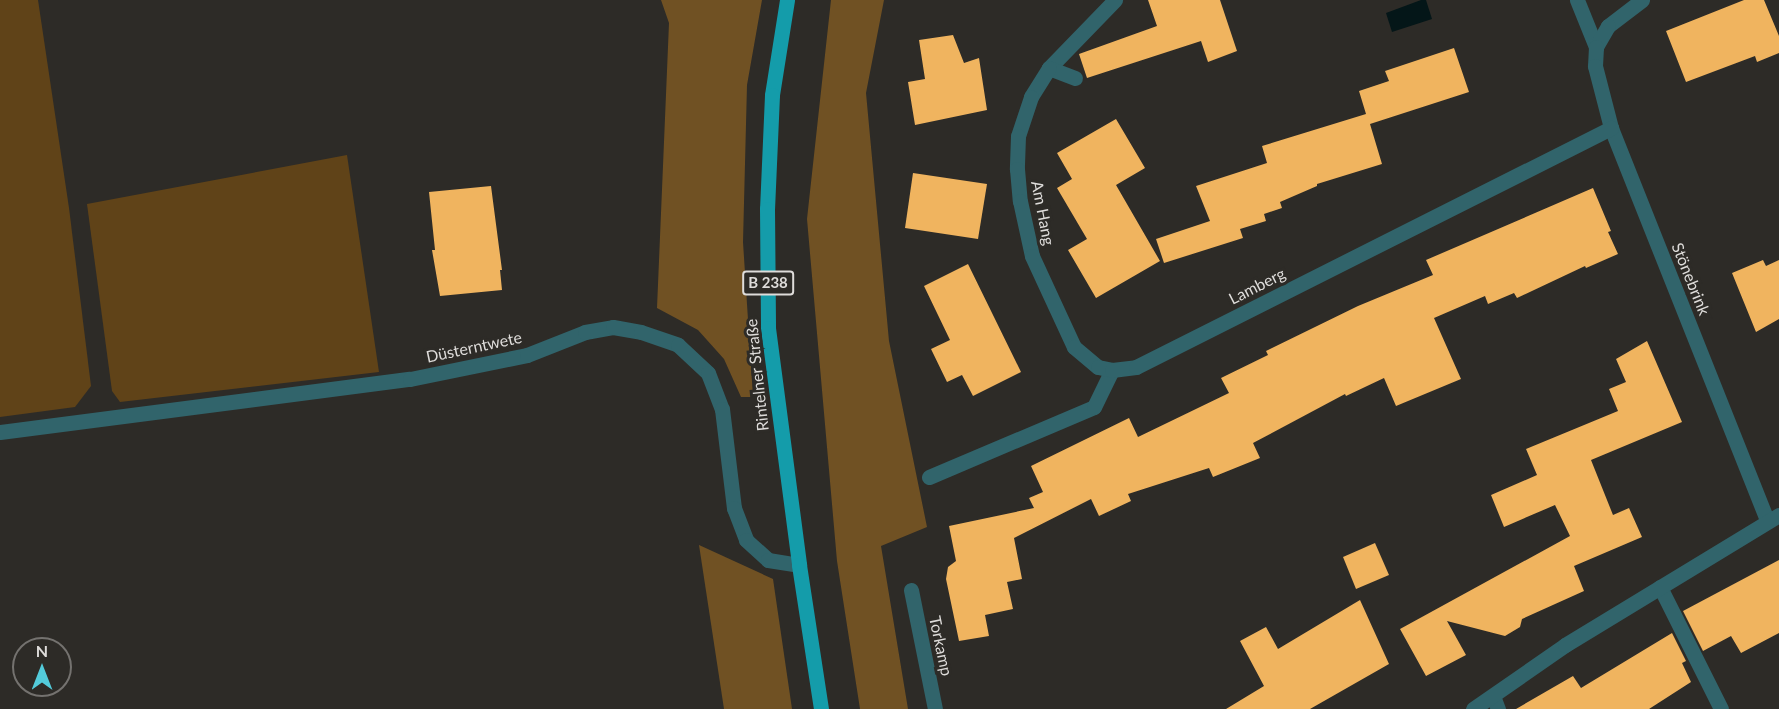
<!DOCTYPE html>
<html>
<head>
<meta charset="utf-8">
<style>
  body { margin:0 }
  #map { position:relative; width:1779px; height:709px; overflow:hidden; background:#2d2b27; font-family:Lato,sans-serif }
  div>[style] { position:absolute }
  .green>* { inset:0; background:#604318 }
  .forest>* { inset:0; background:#705123 }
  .water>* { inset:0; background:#041618 }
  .building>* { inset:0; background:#f0b45f }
  .lane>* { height:15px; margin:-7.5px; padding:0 7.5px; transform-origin:7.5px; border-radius:7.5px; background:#31646b }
  .street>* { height:15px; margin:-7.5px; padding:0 7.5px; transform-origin:7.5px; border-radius:7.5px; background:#31646b }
  .primary>* { height:15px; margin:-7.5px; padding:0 7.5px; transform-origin:7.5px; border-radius:7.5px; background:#149caa }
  span { translate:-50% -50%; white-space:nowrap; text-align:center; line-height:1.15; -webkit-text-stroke:6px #2d2b27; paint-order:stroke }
  .shield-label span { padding:2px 4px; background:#2d2b27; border:2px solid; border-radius:4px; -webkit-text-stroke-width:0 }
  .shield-label { font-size:15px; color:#dedcda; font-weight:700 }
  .street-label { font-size:16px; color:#dedcda }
  .north { position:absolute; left:12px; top:637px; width:60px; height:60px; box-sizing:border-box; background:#2d2b27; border:2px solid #74726f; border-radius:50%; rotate:0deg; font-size:16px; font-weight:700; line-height:24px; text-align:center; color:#dedcda }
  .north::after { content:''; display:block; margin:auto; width:21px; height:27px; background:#53cbda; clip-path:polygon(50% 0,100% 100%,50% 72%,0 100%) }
</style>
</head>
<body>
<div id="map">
  <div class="green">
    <div style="clip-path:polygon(0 0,38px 0,69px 208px,91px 386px,75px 407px,0 417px)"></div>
    <div style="clip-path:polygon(347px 155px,379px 372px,120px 402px,112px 391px,87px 204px)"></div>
  </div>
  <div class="forest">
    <div style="clip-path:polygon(661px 0,762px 0,747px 85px,743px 242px,753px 397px,741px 397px,724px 359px,698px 330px,657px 308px,669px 23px)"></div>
    <div style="clip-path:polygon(831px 0,884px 0,866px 93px,889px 341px,927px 527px,881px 546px,908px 709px,860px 709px,837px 561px,807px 219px)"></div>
    <div style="clip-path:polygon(699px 545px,773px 579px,792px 709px,724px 709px)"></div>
  </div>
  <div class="water">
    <div style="clip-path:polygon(1421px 0,1426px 0,1432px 19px,1392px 32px,1386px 13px)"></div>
  </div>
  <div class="building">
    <div style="clip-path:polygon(1148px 0,1220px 0,1237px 51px,1208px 62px,1201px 41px,1087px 78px,1079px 54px,1157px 26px)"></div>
    <div style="clip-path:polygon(1744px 0,1764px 0,1779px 36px,1779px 53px,1757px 62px,1755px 56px,1686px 82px,1666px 31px)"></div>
    <div style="clip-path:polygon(953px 35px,964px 63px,979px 58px,987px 110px,915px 125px,908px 82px,925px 79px,919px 40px)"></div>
    <div style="clip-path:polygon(1454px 48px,1469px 92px,1370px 124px,1382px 164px,1317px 184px,1317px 186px,1280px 202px,1282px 208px,1264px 214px,1266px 221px,1240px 229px,1243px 238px,1164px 263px,1156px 239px,1210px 221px,1196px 186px,1267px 163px,1262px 146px,1366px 114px,1359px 91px,1389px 81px,1385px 71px)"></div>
    <div style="clip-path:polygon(1116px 119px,1145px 168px,1116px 185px,1160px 261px,1096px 298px,1068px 250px,1087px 239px,1057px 188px,1072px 179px,1057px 153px)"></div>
    <div style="clip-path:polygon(913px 173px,987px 184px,978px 239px,905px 228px)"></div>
    <div style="clip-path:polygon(491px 186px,502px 270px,500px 270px,502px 290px,440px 296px,432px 250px,435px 250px,429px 192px)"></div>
    <div style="clip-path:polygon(1593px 188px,1611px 231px,1608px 232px,1618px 254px,1586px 268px,1585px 266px,1517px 298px,1514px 293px,1488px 304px,1485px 296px,1434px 318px,1461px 379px,1396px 406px,1384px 378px,1346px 396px,1345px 394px,1253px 443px,1260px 458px,1213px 477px,1209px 468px,1128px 494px,1131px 501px,1099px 516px,1091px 499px,1014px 538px,1022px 579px,1007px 582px,1013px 609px,985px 615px,989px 636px,959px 641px,946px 579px,948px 567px,956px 561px,949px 526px,1034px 508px,1029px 498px,1043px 492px,1031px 466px,1129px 418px,1138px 437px,1229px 393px,1221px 378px,1268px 355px,1266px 351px,1358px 306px,1433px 275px,1426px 260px)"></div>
    <div style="clip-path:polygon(1763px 260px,1766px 266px,1779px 260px,1779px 319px,1756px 332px,1732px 273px)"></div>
    <div style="clip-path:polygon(968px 264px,1021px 372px,973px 396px,962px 375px,947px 382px,931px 349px,950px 340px,924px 286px)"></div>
    <div style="clip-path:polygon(1647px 341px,1682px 422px,1591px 460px,1613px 515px,1629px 508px,1642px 537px,1574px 566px,1584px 591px,1522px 619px,1520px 627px,1505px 636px,1447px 621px,1466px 655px,1426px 676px,1400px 629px,1570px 536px,1555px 505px,1504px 527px,1491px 495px,1537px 475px,1526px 449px,1618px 411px,1609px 389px,1626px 382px,1616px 359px)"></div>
    <div style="clip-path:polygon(1375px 543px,1389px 575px,1356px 589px,1343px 557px)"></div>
    <div style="clip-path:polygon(1779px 560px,1779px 633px,1741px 653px,1731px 636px,1703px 651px,1683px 611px)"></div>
    <div style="clip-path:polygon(1360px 600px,1389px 664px,1310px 709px,1226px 709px,1264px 686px,1240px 641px,1266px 627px,1278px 649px)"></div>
    <div style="clip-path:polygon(1672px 633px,1686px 661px,1682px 663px,1691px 682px,1649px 709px,1516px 709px,1573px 676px,1581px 688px)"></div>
  </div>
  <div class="lane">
    <div style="left:1577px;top:0;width:51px;rotate:68deg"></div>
    <div style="left:1049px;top:68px;width:95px;rotate:-45.9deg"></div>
    <div style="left:0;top:432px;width:413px;rotate:-7.4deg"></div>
    <div style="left:410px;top:379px;width:119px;rotate:-11.6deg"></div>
    <div style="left:527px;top:355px;width:62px;rotate:-21.6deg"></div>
    <div style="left:585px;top:332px;width:28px;rotate:-10deg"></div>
    <div style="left:613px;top:327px;width:28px;rotate:10deg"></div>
    <div style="left:641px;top:332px;width:39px;rotate:19deg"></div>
    <div style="left:678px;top:345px;width:41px;rotate:43deg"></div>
    <div style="left:708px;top:373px;width:39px;rotate:69deg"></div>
    <div style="left:722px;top:409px;width:100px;rotate:83.1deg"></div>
    <div style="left:734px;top:508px;width:34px;rotate:69deg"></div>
    <div style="left:746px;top:540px;width:30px;rotate:42deg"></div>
    <div style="left:768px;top:560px;width:31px;rotate:9deg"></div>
    <div style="left:929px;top:477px;width:179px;rotate:-23deg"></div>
    <div style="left:1094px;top:407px;width:41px;rotate:-64.1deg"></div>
    <div style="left:1660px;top:587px;width:136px;rotate:63.4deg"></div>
    <div style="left:1493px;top:696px;width:14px;rotate:69deg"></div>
  </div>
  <div class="street">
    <div style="left:1642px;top:0;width:43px;rotate:142.6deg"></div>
    <div style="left:1608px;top:26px;width:24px;rotate:120deg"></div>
    <div style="left:1596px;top:47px;width:19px;rotate:93deg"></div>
    <div style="left:1595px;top:66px;width:64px;rotate:75.5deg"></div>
    <div style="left:1611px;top:128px;width:423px;rotate:68.3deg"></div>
    <div style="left:1075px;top:78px;width:28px;rotate:-159deg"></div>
    <div style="left:1049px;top:68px;width:34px;rotate:122deg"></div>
    <div style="left:1031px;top:97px;width:41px;rotate:108.4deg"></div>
    <div style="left:1018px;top:136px;width:33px;rotate:92deg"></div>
    <div style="left:1017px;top:169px;width:32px;rotate:85deg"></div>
    <div style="left:1020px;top:201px;width:56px;rotate:77.7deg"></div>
    <div style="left:1032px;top:256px;width:100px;rotate:65.2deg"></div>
    <div style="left:1074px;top:347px;width:31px;rotate:40deg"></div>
    <div style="left:1098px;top:367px;width:14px;rotate:12deg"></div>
    <div style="left:1112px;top:370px;width:24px;rotate:-7deg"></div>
    <div style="left:1136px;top:367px;width:532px;rotate:-26.71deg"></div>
    <div style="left:911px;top:590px;width:121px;rotate:78.6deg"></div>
    <div style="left:1473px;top:709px;width:112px;rotate:-34.8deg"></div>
    <div style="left:1565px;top:645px;width:250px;rotate:-31.3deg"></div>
  </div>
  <div class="primary">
    <div style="left:787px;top:0;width:96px;rotate:99deg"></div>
    <div style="left:772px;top:95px;width:114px;rotate:92.5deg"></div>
    <div style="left:767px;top:209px;width:119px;rotate:89.5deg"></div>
    <div style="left:768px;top:328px;width:239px;rotate:82.5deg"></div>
    <div style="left:799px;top:565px;width:146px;rotate:81.3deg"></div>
  </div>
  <div class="shield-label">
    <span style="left:768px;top:283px">B 238</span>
  </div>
  <div class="street-label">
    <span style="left:1043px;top:213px;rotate:79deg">Am Hang</span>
    <span style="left:1691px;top:279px;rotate:68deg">Stönebrink</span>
    <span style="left:1257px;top:286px;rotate:-27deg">Lamberg</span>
    <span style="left:474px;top:347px;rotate:-12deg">Düsterntwete</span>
    <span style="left:757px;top:375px;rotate:-96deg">Rintelner Straße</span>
    <span style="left:941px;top:646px;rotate:78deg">Torkamp</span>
  </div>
  <div class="north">N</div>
</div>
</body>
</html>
